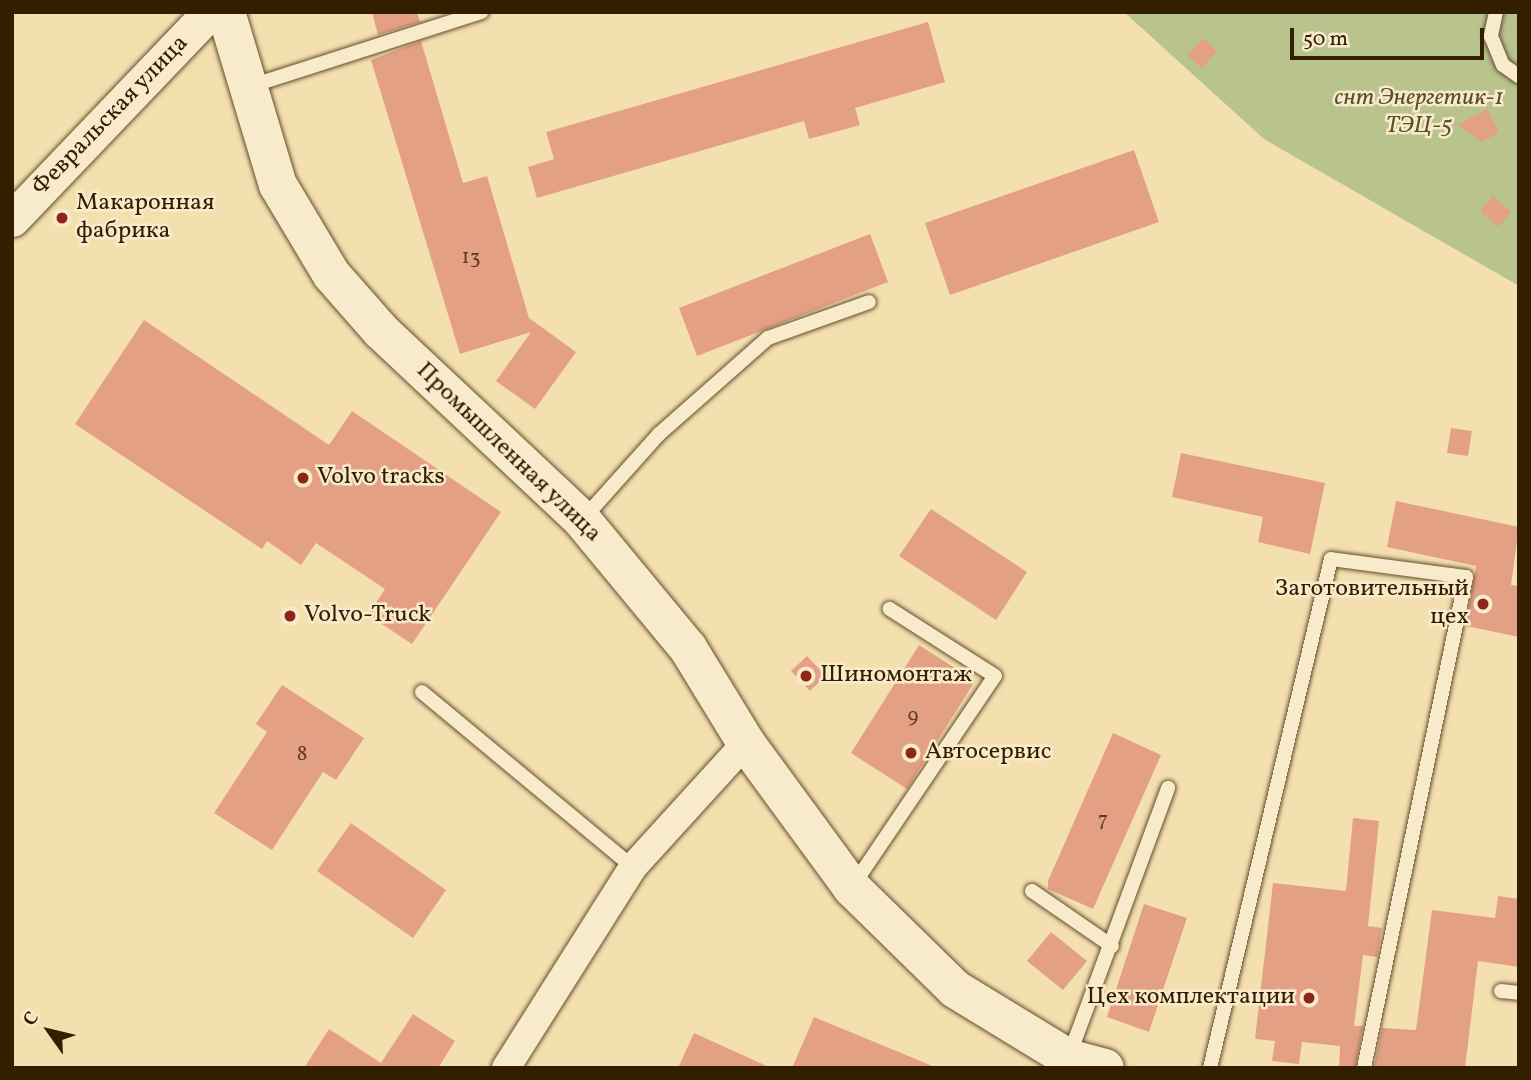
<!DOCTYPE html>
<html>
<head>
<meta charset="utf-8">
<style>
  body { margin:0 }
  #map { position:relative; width:1531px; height:1080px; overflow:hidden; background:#f4e0af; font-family:Vollkorn,serif }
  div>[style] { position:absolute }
  .green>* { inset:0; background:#b8c38e }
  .building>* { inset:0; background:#e4a085 }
  .roads { filter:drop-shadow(0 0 2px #644e2c) drop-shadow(0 0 2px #644e2c) }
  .service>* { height:14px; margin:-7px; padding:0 7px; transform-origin:7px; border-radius:7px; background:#f8ebcb }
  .minor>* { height:28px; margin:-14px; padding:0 14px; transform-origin:14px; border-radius:14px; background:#f8ebcb }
  .tertiary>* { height:35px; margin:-17.5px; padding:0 17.5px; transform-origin:17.5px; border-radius:17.5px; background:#f8ebcb }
  .secondary>* { height:38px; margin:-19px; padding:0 19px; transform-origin:19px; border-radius:19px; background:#f8ebcb }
  .dots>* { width:19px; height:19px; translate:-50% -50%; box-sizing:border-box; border:4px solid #f8ebcb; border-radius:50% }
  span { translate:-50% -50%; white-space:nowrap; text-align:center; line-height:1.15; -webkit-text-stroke:5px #f8ebcb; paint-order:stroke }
  .number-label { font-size:21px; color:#603e21 }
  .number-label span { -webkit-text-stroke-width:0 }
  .park-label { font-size:24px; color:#5c502b; font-style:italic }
  .street-label { font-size:24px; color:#341e00 }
  .poi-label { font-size:24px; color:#341e00 }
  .left { translate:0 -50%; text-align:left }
  .right { translate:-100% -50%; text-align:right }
  .frame { position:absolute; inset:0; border:14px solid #341e00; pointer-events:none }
  .north { position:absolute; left:14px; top:996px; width:70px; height:70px; -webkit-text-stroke:5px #f8ebcb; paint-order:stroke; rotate:304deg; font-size:19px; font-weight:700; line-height:28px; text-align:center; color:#341e00 }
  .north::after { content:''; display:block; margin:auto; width:24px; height:32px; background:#341e00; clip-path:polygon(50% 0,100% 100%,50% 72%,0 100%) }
  .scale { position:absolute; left:1290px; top:28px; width:194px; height:32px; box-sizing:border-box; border:4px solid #341e00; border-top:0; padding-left:9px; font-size:21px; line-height:24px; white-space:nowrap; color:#341e00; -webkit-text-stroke:5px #f8ebcb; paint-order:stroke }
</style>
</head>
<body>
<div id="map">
  <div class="green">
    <div style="clip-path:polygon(1124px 12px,1519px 12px,1519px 286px,1264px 139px)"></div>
  </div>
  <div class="building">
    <div style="clip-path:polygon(372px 12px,417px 12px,420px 22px,378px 35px)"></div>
    <div style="clip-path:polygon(928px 22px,945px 82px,855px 108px,860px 125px,809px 139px,804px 121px,537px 198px,528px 167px,554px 159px,546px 132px)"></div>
    <div style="clip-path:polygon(1203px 38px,1217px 51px,1202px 68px,1187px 55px)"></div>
    <div style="clip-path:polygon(421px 41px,463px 183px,487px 176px,529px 318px,576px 352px,535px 409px,496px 381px,531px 332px,460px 354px,371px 60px)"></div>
    <div style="clip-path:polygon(1487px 109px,1499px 132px,1482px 142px,1458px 125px)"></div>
    <div style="clip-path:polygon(1134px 150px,1159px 222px,950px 295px,925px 223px)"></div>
    <div style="clip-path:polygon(1493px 196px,1511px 212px,1499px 227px,1480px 211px)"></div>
    <div style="clip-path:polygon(870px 234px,888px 282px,697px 356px,679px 308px)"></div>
    <div style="clip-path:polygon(144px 320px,329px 445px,352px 411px,501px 512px,412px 644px,368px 615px,385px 589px,316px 543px,301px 565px,267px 541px,262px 549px,75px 424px)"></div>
    <div style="clip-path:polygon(1451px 428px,1472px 431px,1468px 456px,1447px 453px)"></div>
    <div style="clip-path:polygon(1181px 453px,1325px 483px,1310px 554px,1258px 542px,1263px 517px,1172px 497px)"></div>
    <div style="clip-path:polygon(1396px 501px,1519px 527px,1511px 585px,1519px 586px,1519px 637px,1466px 626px,1476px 566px,1387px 547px)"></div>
    <div style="clip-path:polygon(931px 509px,1027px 572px,996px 620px,899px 556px)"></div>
    <div style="clip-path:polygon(919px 645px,975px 681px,907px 789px,851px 753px)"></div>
    <div style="clip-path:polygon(807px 656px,826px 676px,810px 691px,791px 671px)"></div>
    <div style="clip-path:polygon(282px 685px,364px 738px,336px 780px,323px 772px,272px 850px,214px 813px,267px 732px,256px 724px)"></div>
    <div style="clip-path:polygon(1113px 733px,1161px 755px,1093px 909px,1048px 889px,1048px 881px)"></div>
    <div style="clip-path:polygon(1353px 818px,1379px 821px,1368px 926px,1382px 928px,1377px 957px,1363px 955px,1354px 1026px,1363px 1026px,1355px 1068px,1339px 1068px,1340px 1046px,1302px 1042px,1299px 1064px,1272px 1061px,1275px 1041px,1255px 1039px,1273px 883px,1346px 891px)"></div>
    <div style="clip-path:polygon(351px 823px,446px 890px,413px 938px,317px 871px)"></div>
    <div style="clip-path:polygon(1498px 896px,1519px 899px,1519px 967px,1478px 961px,1465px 1068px,1374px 1068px,1382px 1028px,1416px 1030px,1432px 910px,1495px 918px)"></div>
    <div style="clip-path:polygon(1144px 904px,1187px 918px,1149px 1032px,1107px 1017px)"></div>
    <div style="clip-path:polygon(1051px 932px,1087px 961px,1063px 990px,1027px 961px)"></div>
    <div style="clip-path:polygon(413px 1014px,455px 1041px,438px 1068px,304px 1068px,329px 1029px,381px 1063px)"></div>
    <div style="clip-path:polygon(814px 1017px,935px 1067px,935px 1068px,792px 1068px)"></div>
    <div style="clip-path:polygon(694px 1033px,771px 1068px,678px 1068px)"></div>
  </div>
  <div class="roads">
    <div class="service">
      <div style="left:1496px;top:12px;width:25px;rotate:102deg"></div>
      <div style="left:1491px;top:36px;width:31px;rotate:68deg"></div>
      <div style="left:1503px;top:65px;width:19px;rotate:35deg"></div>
      <div style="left:251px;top:86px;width:242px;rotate:-17.8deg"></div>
      <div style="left:583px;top:519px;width:114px;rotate:-48.2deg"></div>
      <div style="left:659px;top:434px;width:145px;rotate:-41.4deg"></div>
      <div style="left:768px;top:338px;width:107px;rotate:-19.6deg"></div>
      <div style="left:422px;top:692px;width:274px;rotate:39.7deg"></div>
      <div style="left:854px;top:884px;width:251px;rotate:-55.9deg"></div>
      <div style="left:995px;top:676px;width:125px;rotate:-147.5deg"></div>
      <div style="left:1032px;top:891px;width:97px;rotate:34.5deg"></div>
      <div style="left:1501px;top:991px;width:18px;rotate:6deg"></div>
      <div style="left:1069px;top:1056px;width:286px;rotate:-69.7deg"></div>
      <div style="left:1210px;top:1068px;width:523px;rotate:-76.63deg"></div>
      <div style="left:1331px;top:559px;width:136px;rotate:7.6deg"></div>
      <div style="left:1466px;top:577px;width:501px;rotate:101.74deg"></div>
    </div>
    <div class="minor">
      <div style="left:506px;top:1068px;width:238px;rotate:-57.7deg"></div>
      <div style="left:633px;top:867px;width:168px;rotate:-47.7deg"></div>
    </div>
    <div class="tertiary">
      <div style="left:12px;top:219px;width:286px;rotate:-46.3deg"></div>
    </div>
    <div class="secondary">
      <div style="left:226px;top:12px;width:181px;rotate:73.3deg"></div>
      <div style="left:278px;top:185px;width:104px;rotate:59.2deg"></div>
      <div style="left:331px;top:274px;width:76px;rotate:48.7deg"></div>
      <div style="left:381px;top:331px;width:276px;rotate:43.2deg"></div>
      <div style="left:582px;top:520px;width:166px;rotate:50.4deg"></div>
      <div style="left:688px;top:648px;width:111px;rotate:58.6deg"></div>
      <div style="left:746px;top:743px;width:180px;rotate:53.8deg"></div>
      <div style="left:852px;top:888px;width:144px;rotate:44.4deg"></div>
      <div style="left:955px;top:989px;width:132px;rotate:31.4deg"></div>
      <div style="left:1068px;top:1058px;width:38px;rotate:15deg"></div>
    </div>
  </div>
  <div class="dots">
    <div style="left:62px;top:218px;background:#8f2418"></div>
    <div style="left:303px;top:478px;background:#8f2418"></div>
    <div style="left:1483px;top:604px;background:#8f2418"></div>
    <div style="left:290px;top:616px;background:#8f2418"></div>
    <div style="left:806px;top:676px;background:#8f2418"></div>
    <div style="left:911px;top:753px;background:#8f2418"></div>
    <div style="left:1309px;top:998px;background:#8f2418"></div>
  </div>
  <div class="number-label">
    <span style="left:471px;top:258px">13</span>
    <span style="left:913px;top:717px">9</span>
    <span style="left:302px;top:755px">8</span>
    <span style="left:1103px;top:821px">7</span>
  </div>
  <div class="park-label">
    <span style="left:1419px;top:113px">снт Энергетик-1<br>ТЭЦ-5</span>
  </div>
  <div class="street-label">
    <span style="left:111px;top:116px;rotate:-46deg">Февральская улица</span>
    <span style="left:508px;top:453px;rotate:44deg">Промышленная улица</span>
  </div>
  <div class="poi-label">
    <span class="left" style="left:76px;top:218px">Макаронная<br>фабрика</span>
    <span class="left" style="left:317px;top:478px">Volvo tracks</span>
    <span class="right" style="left:1469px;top:604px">Заготовительный<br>цех</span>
    <span class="left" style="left:304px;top:616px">Volvo-Truck</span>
    <span class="left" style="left:820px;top:676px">Шиномонтаж</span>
    <span class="left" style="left:925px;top:753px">Автосервис</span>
    <span class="right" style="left:1295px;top:998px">Цех комплектации</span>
  </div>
  <div class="frame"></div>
  <div class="north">С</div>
  <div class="scale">50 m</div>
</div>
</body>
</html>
